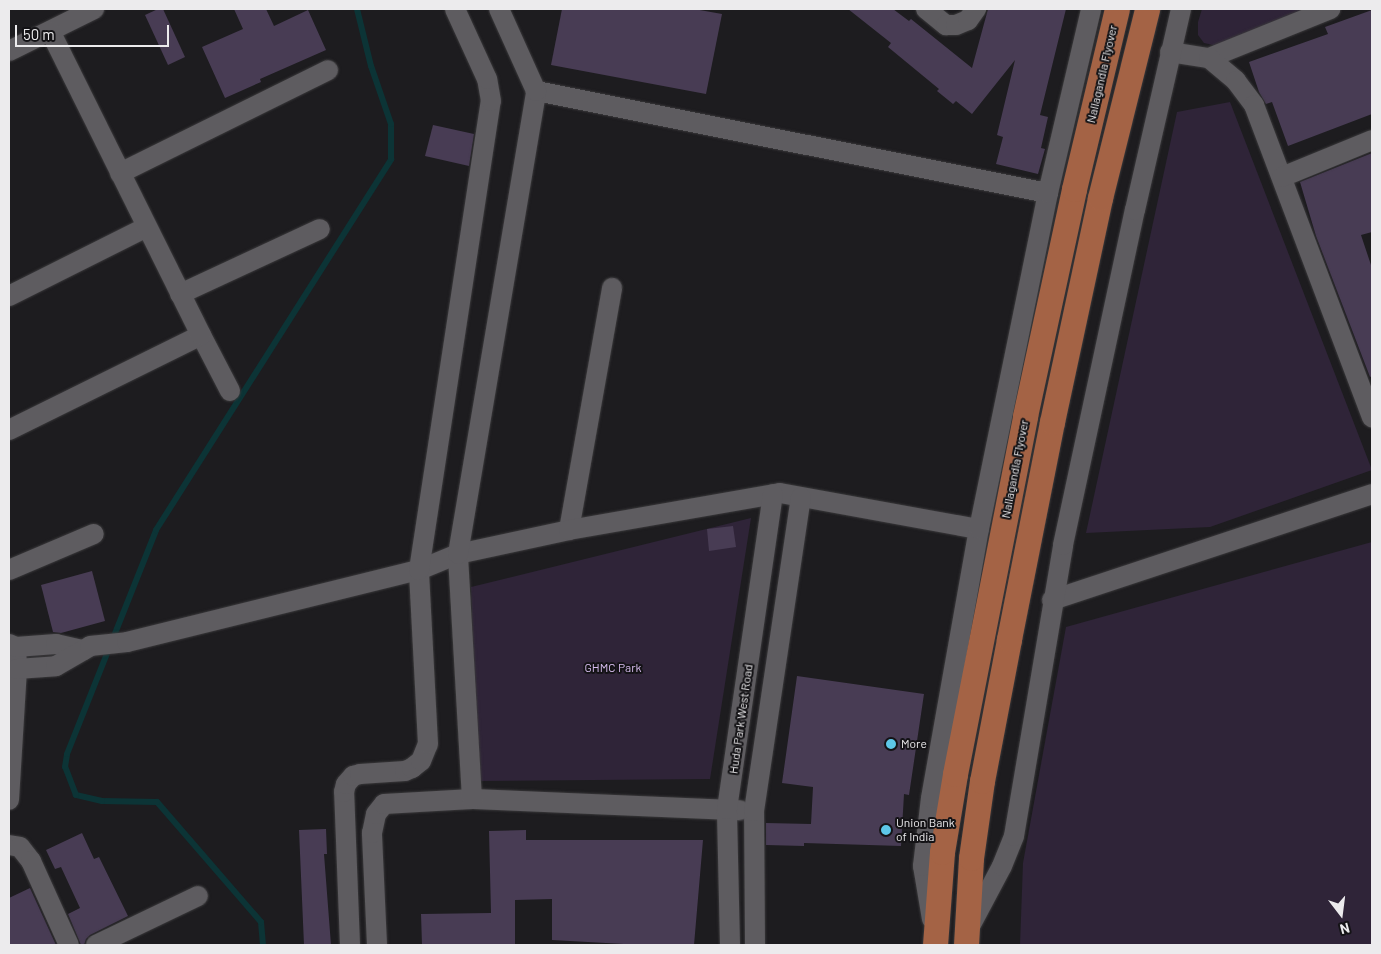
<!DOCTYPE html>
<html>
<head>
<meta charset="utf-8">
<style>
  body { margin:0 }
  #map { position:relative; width:1381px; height:954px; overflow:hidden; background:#1d1c1f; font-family:Barlow,sans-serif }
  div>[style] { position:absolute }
  .green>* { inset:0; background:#2f2438 }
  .stream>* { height:6px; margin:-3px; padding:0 3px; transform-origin:3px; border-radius:3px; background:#0c3436 }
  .building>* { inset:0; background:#483c54 }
  .roads { filter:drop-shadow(0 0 1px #3a393b) drop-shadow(0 0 1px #3a393b) }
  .minor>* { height:20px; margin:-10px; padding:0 10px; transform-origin:10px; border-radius:10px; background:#5e5c60 }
  .major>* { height:25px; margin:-12.5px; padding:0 12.5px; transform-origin:12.5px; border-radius:12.5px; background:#a46345 }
  .dots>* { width:14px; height:14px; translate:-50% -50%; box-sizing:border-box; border:2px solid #141316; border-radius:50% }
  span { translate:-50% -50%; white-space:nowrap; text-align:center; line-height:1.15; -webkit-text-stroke:4px #141316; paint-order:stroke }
  .street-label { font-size:12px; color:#ecebed }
  .park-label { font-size:12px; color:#d7bdef }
  .poi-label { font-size:12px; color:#ecebed }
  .left { translate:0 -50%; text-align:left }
  .frame { position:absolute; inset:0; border:10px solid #ecebed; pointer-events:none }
  .north { position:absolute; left:1316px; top:889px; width:50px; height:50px; -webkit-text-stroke:4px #141316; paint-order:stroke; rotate:165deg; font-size:14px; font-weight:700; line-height:20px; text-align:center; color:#ecebed }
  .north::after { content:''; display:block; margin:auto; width:18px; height:22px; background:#ecebed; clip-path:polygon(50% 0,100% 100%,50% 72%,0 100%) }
  .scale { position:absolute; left:15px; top:25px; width:154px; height:22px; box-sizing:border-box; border:2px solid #ecebed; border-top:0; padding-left:6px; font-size:15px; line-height:18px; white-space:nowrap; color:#ecebed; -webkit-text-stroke:4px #141316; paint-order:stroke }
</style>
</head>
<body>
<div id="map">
  <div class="green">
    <div style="clip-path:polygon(1202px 9px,1315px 9px,1217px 46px,1204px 43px,1198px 35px,1198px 22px)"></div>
    <div style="clip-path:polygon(1230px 102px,1372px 470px,1210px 527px,1086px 533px,1177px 112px)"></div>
    <div style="clip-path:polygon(751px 518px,710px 779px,477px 781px,471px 587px)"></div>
    <div style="clip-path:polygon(1372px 542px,1372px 945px,1020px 945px,1023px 863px,1066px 627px)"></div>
  </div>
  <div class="stream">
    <div style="left:263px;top:945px;width:23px;rotate:-95deg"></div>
    <div style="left:261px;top:922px;width:159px;rotate:-130.9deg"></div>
    <div style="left:157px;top:802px;width:55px;rotate:-179deg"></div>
    <div style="left:102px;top:801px;width:27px;rotate:-167deg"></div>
    <div style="left:76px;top:795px;width:30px;rotate:-111deg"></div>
    <div style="left:65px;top:767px;width:13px;rotate:-81deg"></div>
    <div style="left:67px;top:754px;width:241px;rotate:-68.3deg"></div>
    <div style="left:156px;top:530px;width:439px;rotate:-57.6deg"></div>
    <div style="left:391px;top:159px;width:35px;rotate:-90deg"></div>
    <div style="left:391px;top:124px;width:61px;rotate:-109deg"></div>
    <div style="left:371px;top:66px;width:59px;rotate:-103.8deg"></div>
  </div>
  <div class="building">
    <div style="clip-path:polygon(158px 9px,163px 9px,185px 57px,168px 65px,145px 15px)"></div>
    <div style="clip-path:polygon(234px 9px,266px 9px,274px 26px,308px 10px,326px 50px,260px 79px,261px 82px,225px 98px,202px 47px,243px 29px)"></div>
    <div style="clip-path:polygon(562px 9px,694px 9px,722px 14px,706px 94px,551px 65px)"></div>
    <div style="clip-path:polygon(848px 9px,893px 9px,909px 21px,911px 19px,972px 68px,988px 9px,1066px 9px,1040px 115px,1048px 117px,1041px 148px,1045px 149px,1038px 174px,996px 164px,1003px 137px,997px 135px,1015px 60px,972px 114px,956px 101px,953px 104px,937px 91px,939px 89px,888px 47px,891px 43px)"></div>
    <div style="clip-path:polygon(1372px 10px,1372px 114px,1288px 146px,1272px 102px,1266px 104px,1259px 92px,1249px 62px,1328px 34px,1325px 27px)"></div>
    <div style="clip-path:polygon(433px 125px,474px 134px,469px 166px,425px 156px)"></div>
    <div style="clip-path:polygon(1372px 153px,1372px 232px,1361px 235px,1372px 268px,1372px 376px,1370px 377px,1316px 236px,1300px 182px)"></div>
    <div style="clip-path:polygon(733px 526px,736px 547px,709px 551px,707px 529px)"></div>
    <div style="clip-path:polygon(92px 571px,105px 621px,61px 633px,53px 632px,41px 585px)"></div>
    <div style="clip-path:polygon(797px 676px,924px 694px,909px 795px,904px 794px,901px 846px,804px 843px,804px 846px,766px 845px,766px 823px,811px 824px,813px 787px,782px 783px)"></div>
    <div style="clip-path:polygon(326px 829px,327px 854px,324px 854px,331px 945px,304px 945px,299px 830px)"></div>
    <div style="clip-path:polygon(526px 830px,526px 840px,703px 840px,694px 945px,642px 945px,552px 940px,552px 899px,515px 900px,515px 945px,422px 945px,421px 914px,491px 913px,489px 831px)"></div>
    <div style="clip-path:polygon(82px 833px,94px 859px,99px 857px,128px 916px,90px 935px,86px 939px,84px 945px,81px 945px,68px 914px,80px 908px,61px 867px,55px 869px,46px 850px)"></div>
    <div style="clip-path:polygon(30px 888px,56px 945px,9px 945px,9px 898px)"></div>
  </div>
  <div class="roads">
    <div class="minor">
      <div style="left:926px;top:9px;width:26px;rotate:39deg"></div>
      <div style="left:946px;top:25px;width:10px"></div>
      <div style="left:956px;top:25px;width:13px;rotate:-23deg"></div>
      <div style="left:968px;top:20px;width:14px;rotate:-54deg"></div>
      <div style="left:9px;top:51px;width:95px;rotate:-26.3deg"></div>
      <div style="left:1170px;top:52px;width:39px;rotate:9deg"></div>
      <div style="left:1209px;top:58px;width:131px;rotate:-22deg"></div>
      <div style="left:1209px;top:58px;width:35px;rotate:40deg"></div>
      <div style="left:1236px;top:81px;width:30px;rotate:53deg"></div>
      <div style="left:1254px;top:105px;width:334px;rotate:69.3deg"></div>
      <div style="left:536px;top:91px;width:522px;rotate:11.27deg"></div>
      <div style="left:120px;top:173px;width:232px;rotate:-26.3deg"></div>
      <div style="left:1282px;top:177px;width:97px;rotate:-22.3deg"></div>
      <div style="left:180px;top:294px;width:154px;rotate:-24.9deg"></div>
      <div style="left:9px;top:296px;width:154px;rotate:-26.6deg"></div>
      <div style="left:201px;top:335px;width:63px;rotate:62.6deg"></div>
      <div style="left:9px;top:430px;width:214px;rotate:-26.3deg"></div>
      <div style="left:201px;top:335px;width:339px;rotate:-116.4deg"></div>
      <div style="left:569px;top:530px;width:246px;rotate:-79.9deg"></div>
      <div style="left:9px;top:570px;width:92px;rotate:-23deg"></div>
      <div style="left:1052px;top:600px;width:337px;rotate:-18.3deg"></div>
      <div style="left:9px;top:644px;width:8px;rotate:23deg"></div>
      <div style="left:16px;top:647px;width:22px;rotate:87deg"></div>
      <div style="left:17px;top:669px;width:131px;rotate:93.5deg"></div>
      <div style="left:16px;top:647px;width:40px;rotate:-4.3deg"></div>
      <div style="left:56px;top:644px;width:28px;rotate:13deg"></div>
      <div style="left:17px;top:669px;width:39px;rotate:-4deg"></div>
      <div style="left:56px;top:666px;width:39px;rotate:-30deg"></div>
      <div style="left:90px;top:646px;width:37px;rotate:-6deg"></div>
      <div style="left:127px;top:642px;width:301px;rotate:-13.9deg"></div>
      <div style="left:419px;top:570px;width:42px;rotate:-22.3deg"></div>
      <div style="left:458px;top:554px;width:114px;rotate:-12.2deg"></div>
      <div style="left:569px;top:530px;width:214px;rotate:-9.9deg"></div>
      <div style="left:780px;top:493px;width:202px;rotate:10.3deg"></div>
      <div style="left:472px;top:799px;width:268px;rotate:2.4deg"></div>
      <div style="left:9px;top:845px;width:11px;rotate:10deg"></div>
      <div style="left:20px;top:847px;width:18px;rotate:52deg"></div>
      <div style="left:31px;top:861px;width:92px;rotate:65.7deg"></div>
      <div style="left:932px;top:919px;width:54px;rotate:-99.6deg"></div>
      <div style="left:923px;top:866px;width:68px;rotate:-83.3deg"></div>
      <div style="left:931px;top:798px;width:273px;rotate:-79.9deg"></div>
      <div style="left:979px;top:529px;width:343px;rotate:-78.4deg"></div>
      <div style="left:1048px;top:193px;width:189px;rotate:-76.8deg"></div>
      <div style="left:968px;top:930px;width:72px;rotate:-62deg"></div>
      <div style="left:1002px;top:866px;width:32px;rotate:-68deg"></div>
      <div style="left:1014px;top:836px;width:295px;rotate:-80.4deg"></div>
      <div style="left:1063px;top:545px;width:343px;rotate:-77.9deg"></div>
      <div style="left:1135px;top:210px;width:206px;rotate:-77.1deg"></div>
      <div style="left:96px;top:945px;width:113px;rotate:-25.7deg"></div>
      <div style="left:350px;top:945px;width:153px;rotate:-92.2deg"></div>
      <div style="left:344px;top:792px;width:8px;rotate:-76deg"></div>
      <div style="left:346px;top:784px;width:11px;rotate:-49deg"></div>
      <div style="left:353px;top:776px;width:7px;rotate:-16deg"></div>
      <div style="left:360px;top:774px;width:45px;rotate:-3.8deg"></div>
      <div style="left:405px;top:771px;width:8px;rotate:-23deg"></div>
      <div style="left:412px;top:768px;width:11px;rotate:-38deg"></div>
      <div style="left:421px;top:761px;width:18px;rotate:-68deg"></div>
      <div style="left:428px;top:744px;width:174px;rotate:-93deg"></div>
      <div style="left:419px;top:570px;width:474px;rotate:-81.3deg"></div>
      <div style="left:491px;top:101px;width:22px;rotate:-100deg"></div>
      <div style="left:487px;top:79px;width:77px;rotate:-114.6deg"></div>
      <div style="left:377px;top:945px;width:112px;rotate:-92.6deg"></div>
      <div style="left:372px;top:833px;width:19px;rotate:-78deg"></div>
      <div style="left:376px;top:814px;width:13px;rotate:-51deg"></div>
      <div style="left:384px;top:804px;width:88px;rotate:-3.3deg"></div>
      <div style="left:472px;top:799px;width:245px;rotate:-93.3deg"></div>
      <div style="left:458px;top:554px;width:470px;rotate:-80.4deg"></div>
      <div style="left:536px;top:91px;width:90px;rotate:-114.3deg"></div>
      <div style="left:730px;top:945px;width:136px;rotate:-91.3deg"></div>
      <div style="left:727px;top:809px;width:318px;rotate:-81.7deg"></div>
      <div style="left:755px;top:945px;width:134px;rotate:-90.4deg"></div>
      <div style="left:754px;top:811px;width:317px;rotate:-81.5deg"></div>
    </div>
    <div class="major">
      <div style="left:935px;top:945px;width:93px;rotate:-85.7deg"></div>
      <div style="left:942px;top:852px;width:79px;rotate:-80.5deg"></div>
      <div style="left:955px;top:774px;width:365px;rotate:-78.9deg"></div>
      <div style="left:1025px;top:416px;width:232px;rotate:-77.8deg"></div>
      <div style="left:1074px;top:189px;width:185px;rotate:-76.6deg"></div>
      <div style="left:966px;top:945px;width:87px;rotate:-86.7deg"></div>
      <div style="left:971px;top:858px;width:78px;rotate:-81.9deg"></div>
      <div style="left:982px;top:781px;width:145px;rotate:-79.2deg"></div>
      <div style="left:1009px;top:639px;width:221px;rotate:-78.8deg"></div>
      <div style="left:1052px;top:422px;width:229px;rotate:-77.9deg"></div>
      <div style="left:1100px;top:198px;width:195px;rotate:-76deg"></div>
    </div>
  </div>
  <div class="dots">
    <div style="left:891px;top:744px;background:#5dc7e8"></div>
    <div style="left:886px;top:830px;background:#5dc7e8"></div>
  </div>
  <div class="street-label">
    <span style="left:1102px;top:74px;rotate:-77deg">Nallagandla Flyover</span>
    <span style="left:1015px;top:469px;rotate:-79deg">Nallagandla Flyover</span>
    <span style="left:741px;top:719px;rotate:-82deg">Huda Park West Road</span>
  </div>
  <div class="park-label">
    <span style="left:613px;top:668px">GHMC Park</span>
  </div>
  <div class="poi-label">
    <span class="left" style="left:901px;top:744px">More</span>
    <span class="left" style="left:896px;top:830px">Union Bank<br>of India</span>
  </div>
  <div class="frame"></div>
  <div class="north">N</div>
  <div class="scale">50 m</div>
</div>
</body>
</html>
